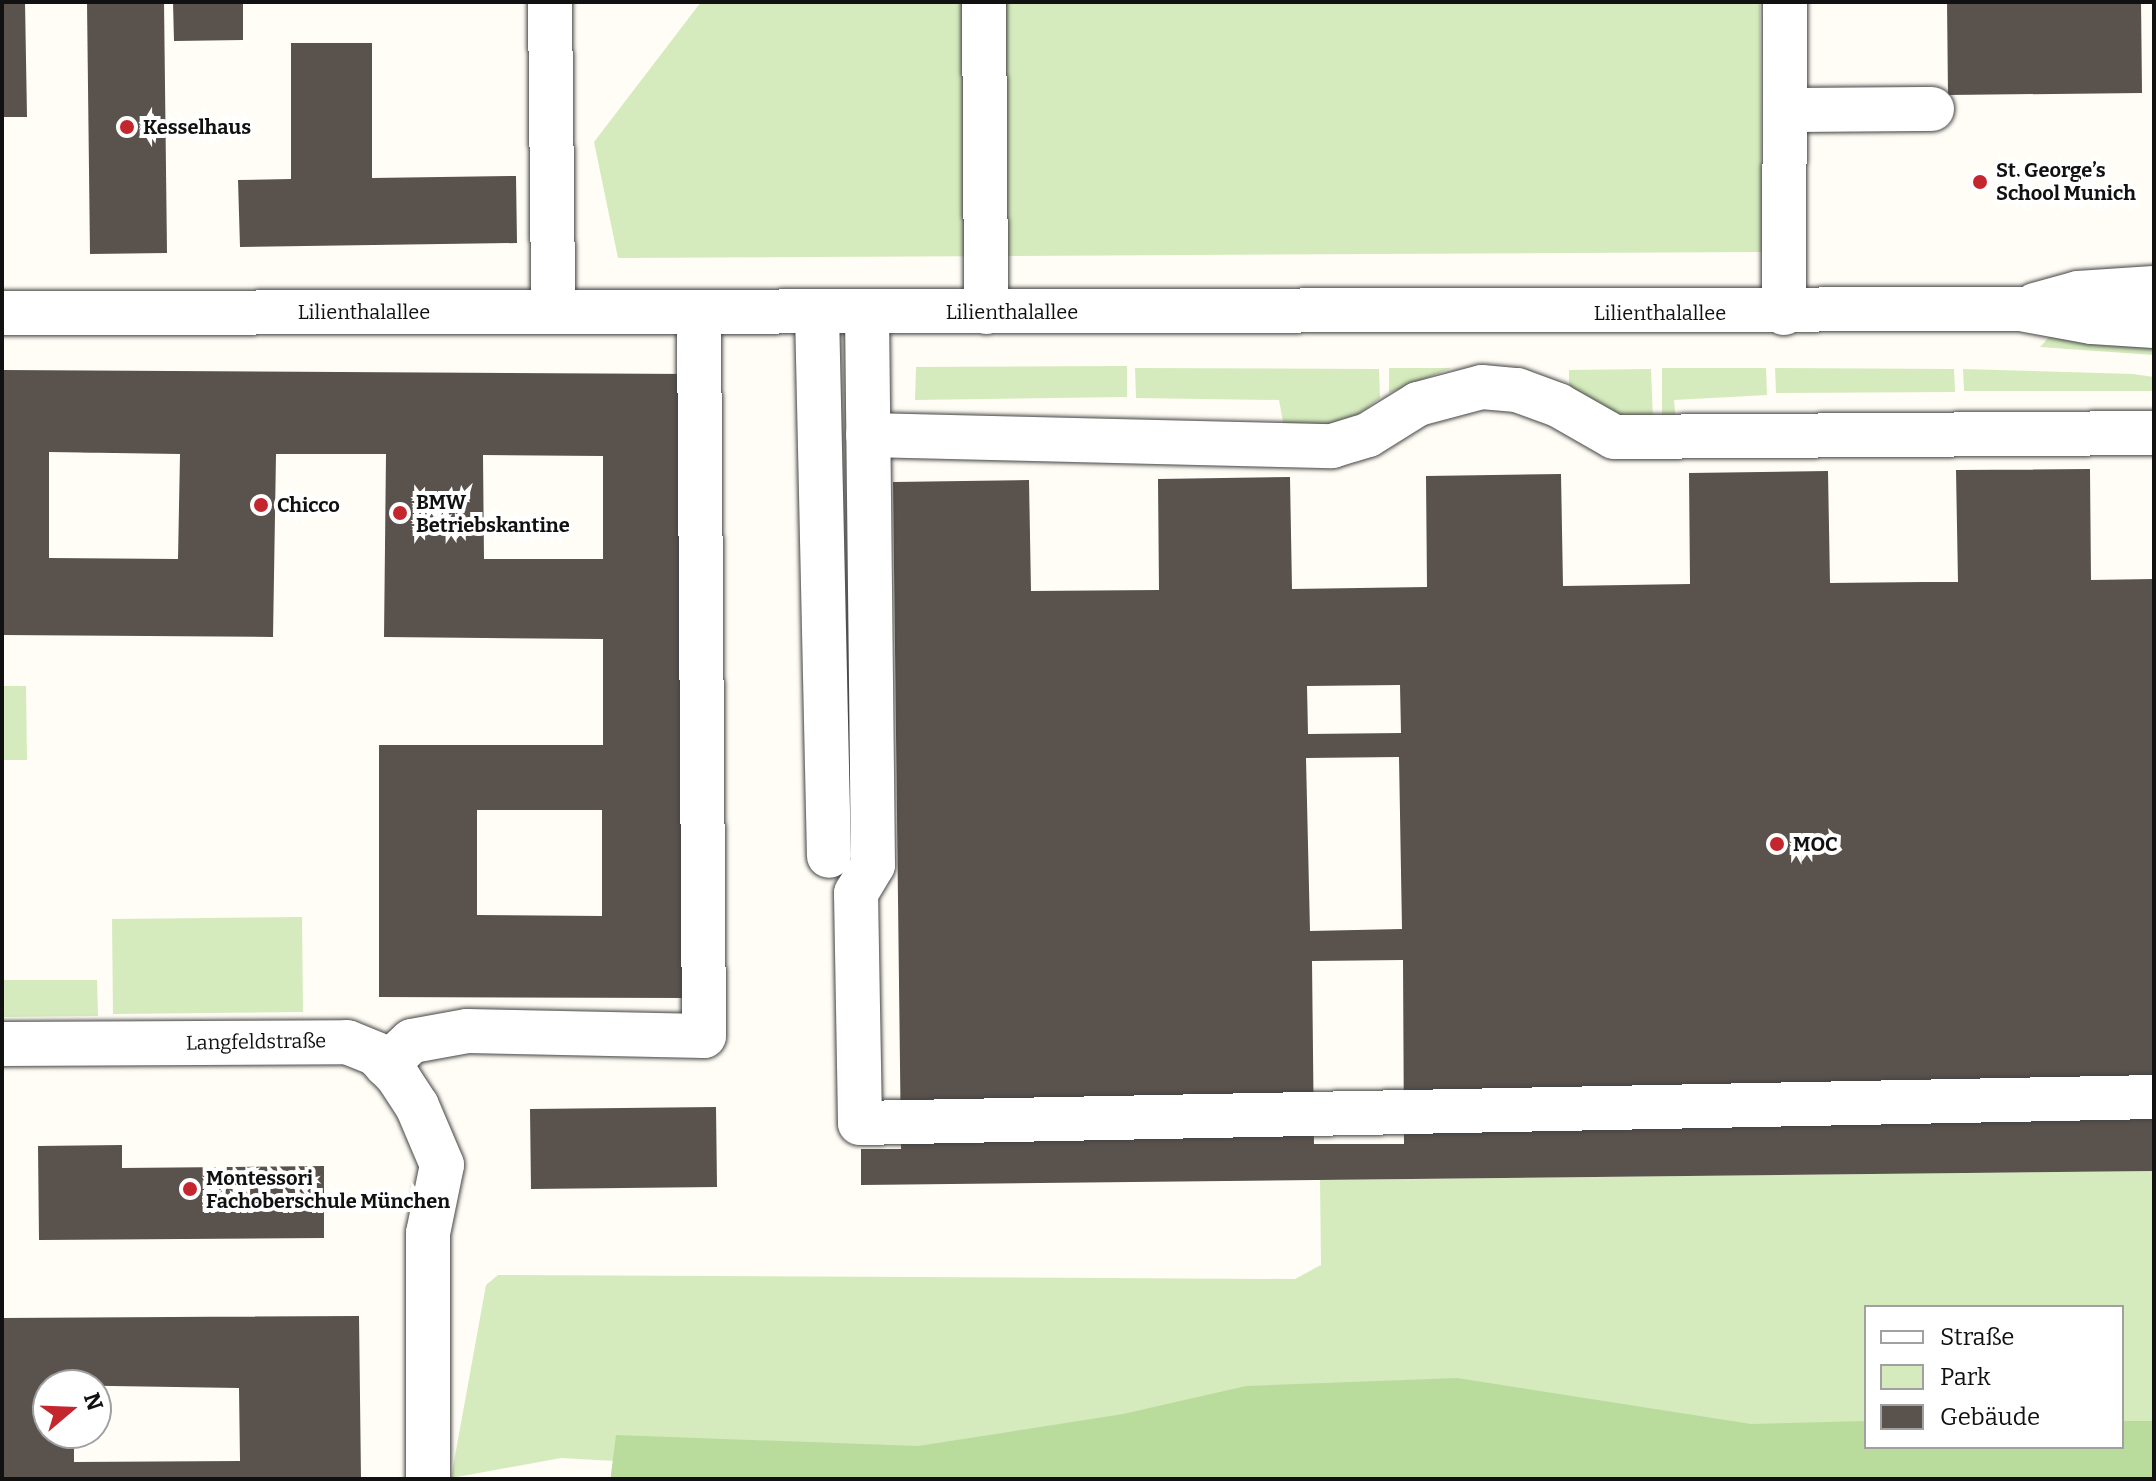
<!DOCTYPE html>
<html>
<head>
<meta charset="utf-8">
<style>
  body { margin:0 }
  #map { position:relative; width:2156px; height:1481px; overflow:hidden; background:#fffdf5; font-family:Bitter,serif }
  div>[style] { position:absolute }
  .green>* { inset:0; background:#d5ebbd }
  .forest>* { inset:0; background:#b9dc9c }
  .building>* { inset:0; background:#5a524d }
  .roads { filter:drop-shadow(0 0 2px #444) drop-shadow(0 0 2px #444) }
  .minor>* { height:44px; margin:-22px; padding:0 22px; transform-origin:22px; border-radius:22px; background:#fff }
  .dots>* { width:22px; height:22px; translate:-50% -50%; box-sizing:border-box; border:4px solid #fff; border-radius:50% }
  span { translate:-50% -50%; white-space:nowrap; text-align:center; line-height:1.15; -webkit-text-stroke:8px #fff; paint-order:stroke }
  .poi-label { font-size:20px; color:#111; font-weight:700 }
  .left { translate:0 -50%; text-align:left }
  .street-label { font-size:20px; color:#111 }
  .frame { position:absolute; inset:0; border:4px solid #111; pointer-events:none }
  .legend { position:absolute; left:1864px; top:1305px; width:260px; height:144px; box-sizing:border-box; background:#fff; border:2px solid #a0a0a0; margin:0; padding:10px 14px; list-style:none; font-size:24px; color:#111 }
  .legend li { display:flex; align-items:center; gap:16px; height:40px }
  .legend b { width:40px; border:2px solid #a0a0a0 }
  .north { position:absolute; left:32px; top:1369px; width:80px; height:80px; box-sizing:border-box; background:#fff; border:2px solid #a0a0a0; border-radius:50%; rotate:71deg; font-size:22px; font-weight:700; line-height:32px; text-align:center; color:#111 }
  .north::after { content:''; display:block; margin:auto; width:28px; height:36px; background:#c4262e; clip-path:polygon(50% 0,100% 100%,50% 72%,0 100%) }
</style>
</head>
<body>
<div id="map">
  <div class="green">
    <div style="clip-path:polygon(701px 2px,1760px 2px,1762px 252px,618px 258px,594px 142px)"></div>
    <div style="clip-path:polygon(2051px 335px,2154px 341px,2154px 355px,2040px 347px)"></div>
    <div style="clip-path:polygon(1127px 366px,1127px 397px,915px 400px,916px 367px)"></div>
    <div style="clip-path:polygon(1135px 368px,1379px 369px,1380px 398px,1344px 425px,1284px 427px,1279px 400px,1136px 398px)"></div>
    <div style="clip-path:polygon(1389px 368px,1451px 368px,1389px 393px)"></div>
    <div style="clip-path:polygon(1662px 368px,1766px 368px,1767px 395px,1674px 400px,1676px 421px,1662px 420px)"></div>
    <div style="clip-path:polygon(1775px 368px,1954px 369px,1955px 392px,1776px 393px)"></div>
    <div style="clip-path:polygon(1651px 369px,1653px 420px,1613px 418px,1569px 388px,1569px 370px)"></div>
    <div style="clip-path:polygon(1963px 369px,2133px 374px,2154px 377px,2154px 391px,1964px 391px)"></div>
    <div style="clip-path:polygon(2px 686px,26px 686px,27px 760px,2px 760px)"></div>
    <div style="clip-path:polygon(302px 917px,303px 1012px,113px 1014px,112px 919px)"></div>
    <div style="clip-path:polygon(2px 980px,97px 980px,98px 1016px,2px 1017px)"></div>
    <div style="clip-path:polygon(evenodd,2154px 1171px,2154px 1476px,723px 1467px,561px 1458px,451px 1478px,486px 1285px,498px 1275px,1295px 1279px,1321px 1265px,1320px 1180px,2154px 1171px,1866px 1307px,2122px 1307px,2122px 1447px,1866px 1447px,1866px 1307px)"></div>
  </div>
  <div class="forest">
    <div style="clip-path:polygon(1457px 1378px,1751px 1424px,1866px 1421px,1866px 1447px,2122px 1447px,2122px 1421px,2154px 1421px,2154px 1479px,611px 1479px,611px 1474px,616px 1435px,918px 1446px,1123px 1414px,1246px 1386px)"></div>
  </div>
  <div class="building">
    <div style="clip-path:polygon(2px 2px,25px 2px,27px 117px,2px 117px)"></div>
    <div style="clip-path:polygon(87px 2px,164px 2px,167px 253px,90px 254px)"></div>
    <div style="clip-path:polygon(173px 2px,243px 2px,243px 40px,174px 41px)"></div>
    <div style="clip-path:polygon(1947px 2px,2141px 2px,2142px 93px,1948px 95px)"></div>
    <div style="clip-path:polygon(291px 43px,372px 43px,372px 178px,516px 176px,517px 243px,240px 247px,238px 180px,291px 179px)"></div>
    <div style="clip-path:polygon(evenodd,2px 370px,690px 374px,688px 998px,379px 997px,379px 745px,603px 745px,603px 639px,384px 637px,386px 454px,276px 454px,273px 637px,2px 635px,2px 370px,49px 452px,180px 454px,178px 559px,49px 558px,49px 452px,2px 370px,483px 455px,603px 456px,603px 559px,484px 559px,483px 455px,2px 370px,477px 810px,602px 810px,602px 916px,477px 915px,477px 810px)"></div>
    <div style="clip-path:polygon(evenodd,2090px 469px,2091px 580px,2154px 579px,2154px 1171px,861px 1185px,861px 1149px,901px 1149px,893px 482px,1029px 480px,1031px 591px,1159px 590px,1158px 479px,1290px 477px,1292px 589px,1427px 587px,1426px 476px,1561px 474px,1563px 586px,1690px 584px,1689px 473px,1828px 471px,1830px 583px,1924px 582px,1958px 582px,1956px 470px,2090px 469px,1400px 685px,1401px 733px,1308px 734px,1307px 686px,1400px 685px,2090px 469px,1399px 757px,1402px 929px,1310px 931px,1306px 758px,1399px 757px,2090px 469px,1403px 960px,1404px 1144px,1314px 1144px,1312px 961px,1403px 960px)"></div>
    <div style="clip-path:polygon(716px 1107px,717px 1187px,531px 1189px,530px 1109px)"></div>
    <div style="clip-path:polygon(122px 1145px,122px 1168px,324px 1166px,324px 1238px,39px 1240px,38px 1146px)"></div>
    <div style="clip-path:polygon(evenodd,359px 1316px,361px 1479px,2px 1479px,2px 1318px,359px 1316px,48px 1385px,239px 1388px,240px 1461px,74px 1462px,74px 1433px,48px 1433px,48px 1385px)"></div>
  </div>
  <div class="roads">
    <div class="minor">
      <div style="left:550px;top:2px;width:310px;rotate:89.4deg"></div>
      <div style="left:984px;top:2px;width:310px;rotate:89.6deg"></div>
      <div style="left:1786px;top:110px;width:146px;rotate:-0.4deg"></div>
      <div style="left:2035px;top:305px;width:45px;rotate:-15.6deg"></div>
      <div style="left:2078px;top:293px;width:76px;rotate:-3.8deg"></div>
      <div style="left:817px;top:312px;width:544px;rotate:88.74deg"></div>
      <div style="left:867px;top:312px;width:553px;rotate:89.38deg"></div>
      <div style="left:873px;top:865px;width:33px;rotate:121deg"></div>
      <div style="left:856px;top:893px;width:230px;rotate:89deg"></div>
      <div style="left:860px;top:1123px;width:1294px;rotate:-1.15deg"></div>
      <div style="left:2px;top:313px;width:2019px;rotate:-0.11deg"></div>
      <div style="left:2021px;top:309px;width:72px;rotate:10.4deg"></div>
      <div style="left:2092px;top:322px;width:62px;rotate:3.7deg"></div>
      <div style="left:1784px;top:313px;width:311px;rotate:-89.8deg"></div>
      <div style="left:868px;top:435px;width:464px;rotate:1.4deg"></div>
      <div style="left:1332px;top:446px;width:38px;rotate:-17deg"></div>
      <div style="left:1368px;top:435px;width:59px;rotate:-31.8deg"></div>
      <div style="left:1418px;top:404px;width:66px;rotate:-14.9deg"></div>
      <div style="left:1482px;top:387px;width:35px;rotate:5deg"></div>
      <div style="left:1517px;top:390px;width:44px;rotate:20.1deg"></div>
      <div style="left:1558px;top:405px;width:64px;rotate:29.7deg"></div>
      <div style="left:1614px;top:437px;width:540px;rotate:-0.42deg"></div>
      <div style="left:2px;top:1044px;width:345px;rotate:-0.3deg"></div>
      <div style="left:347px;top:1042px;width:31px;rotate:22deg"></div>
      <div style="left:376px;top:1054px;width:32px;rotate:46deg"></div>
      <div style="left:398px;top:1077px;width:35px;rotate:57deg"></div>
      <div style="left:417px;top:1106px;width:64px;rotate:67deg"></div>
      <div style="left:442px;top:1165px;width:69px;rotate:101.6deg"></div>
      <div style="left:428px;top:1233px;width:246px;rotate:90deg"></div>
      <div style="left:386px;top:1065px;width:35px;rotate:-43deg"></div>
      <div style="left:412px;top:1041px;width:56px;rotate:-10.3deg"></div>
      <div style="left:467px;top:1031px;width:237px;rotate:1.2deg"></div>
      <div style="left:704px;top:1036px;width:724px;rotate:-90.4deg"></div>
    </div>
  </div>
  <div class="dots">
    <div style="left:127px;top:127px;background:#c4262e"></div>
    <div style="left:1980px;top:182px;background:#c4262e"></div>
    <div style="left:261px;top:505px;background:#c4262e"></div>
    <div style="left:400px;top:513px;background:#c4262e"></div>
    <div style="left:1777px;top:844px;background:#c4262e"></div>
    <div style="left:190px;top:1189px;background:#c4262e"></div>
  </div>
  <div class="poi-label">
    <span class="left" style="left:143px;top:127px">Kesselhaus</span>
    <span class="left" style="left:1996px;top:182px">St. George’s<br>School Munich</span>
    <span class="left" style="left:416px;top:514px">BMW<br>Betriebskantine</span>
    <span class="left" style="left:277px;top:505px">Chicco</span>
    <span class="left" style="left:1793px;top:844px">MOC</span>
    <span class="left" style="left:206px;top:1190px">Montessori<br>Fachoberschule München</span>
  </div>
  <div class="street-label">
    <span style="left:364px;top:312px">Lilienthalallee</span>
    <span style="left:1012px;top:312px">Lilienthalallee</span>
    <span style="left:1660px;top:313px">Lilienthalallee</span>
    <span style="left:256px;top:1042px;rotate:-1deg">Langfeldstraße</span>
  </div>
  <div class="frame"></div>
  <ul class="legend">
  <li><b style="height:10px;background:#fff"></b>Straße</li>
  <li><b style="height:22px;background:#d5ebbd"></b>Park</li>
  <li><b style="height:22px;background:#5a524d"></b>Gebäude</li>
  </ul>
  <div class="north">N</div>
</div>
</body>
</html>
